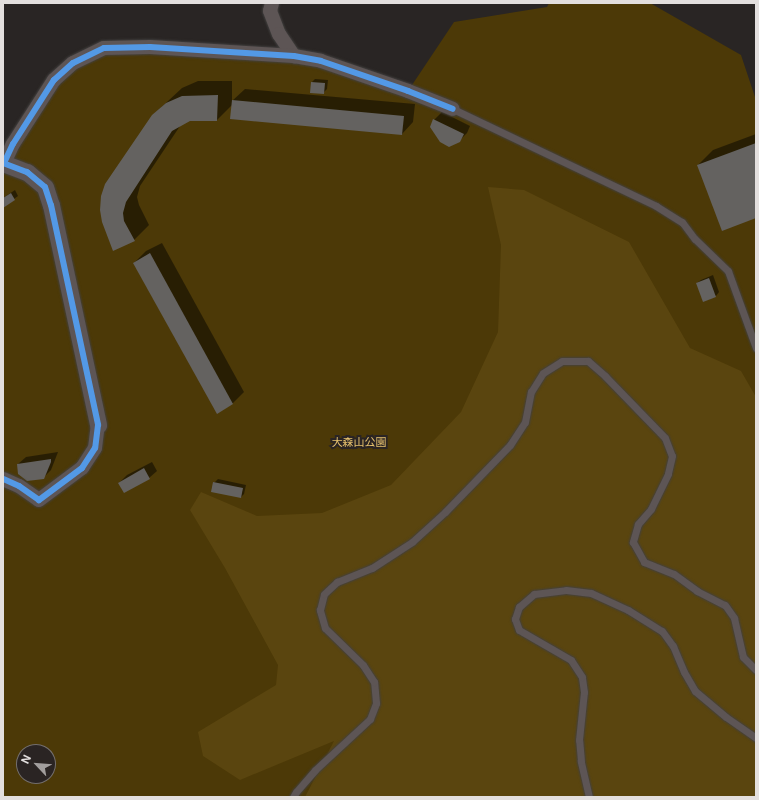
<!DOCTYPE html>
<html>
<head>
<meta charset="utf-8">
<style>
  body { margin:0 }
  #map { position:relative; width:759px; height:800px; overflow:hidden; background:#292524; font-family:Inter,"Noto Sans JP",sans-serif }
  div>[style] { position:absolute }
  .green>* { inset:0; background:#4c3907 }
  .forest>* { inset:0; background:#5a450f }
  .shadow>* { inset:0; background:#0007 }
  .building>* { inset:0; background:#646260 }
  .roads { filter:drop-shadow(0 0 1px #42403f) drop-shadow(0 0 1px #42403f) }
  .service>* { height:7px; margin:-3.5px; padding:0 3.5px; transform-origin:3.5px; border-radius:3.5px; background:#5d5555 }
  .minor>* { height:14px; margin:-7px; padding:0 7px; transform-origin:7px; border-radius:7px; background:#5d5555 }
  .tertiary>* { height:17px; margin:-8.5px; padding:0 8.5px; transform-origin:8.5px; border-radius:8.5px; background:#5d5555 }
  .cycleway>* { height:6px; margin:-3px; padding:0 3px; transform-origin:3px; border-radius:3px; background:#5399e6 }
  span { translate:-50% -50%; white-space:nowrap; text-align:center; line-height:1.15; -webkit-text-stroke:4px #2a2423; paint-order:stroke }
  .park-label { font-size:11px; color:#e5c06d }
  .frame { position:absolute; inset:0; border:4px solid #e3dfde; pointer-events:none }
  .north { position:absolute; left:16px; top:744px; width:40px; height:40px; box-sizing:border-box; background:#2a2423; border:1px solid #746f6e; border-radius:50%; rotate:296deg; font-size:11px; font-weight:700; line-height:16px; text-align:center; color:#e3dfde }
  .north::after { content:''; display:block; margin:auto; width:14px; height:18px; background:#a29e9d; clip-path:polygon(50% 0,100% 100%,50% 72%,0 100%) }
</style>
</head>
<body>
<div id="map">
  <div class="green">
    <div style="clip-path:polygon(evenodd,549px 3px,650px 3px,741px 55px,756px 100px,756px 797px,3px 797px,3px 163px,54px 80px,104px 48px,294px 56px,408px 91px,454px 22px,547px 7px,549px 3px,24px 752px,48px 752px,48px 776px,24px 776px,24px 752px)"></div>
  </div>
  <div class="forest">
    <div style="clip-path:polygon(488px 187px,524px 190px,629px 242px,690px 348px,741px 371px,756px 397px,756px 797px,305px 797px,334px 741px,240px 780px,203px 756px,198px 732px,276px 685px,278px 665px,225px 568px,190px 510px,201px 492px,257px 516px,322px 513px,391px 485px,461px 412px,498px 332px,501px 245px)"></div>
  </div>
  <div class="shadow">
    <div style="clip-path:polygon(315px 79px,328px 80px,327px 89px,323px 93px,312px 82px)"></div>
    <div style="clip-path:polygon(198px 81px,232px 81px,232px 101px,245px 89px,415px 104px,413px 122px,402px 134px,233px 104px,217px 120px,190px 120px,180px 126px,140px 186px,137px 197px,139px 205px,149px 225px,134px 240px,103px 222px,153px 115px,182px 88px)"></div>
    <div style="clip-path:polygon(442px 112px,470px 126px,467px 133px,459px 141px,434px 120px)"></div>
    <div style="clip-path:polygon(756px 134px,756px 216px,698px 165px,713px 150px)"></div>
    <div style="clip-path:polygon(15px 190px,18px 196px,3px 207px,3px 198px)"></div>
    <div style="clip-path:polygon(162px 243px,244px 392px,233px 403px,217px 412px,134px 263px,146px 251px)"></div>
    <div style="clip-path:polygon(713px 275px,719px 292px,716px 296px,697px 283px,701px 280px)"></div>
    <div style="clip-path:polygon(58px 452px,51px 470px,43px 478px,18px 464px,26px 457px)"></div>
    <div style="clip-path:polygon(152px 462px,157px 471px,149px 478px,119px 483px,127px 475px)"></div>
    <div style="clip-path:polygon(218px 479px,246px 485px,244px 494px,241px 497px,214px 483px)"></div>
  </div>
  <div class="building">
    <div style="clip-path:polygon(311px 82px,325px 83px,324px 94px,310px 93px)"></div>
    <div style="clip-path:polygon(218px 95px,217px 121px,190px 121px,172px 131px,126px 202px,123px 213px,124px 221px,135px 241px,113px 251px,102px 222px,100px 210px,101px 196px,105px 184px,152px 115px,166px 103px,182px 96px)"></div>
    <div style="clip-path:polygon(232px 100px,404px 116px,402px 135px,230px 119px)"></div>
    <div style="clip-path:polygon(433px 119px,464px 134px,460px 142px,449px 147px,440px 142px,430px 127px)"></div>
    <div style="clip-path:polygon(756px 143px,756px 218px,722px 231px,697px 165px)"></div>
    <div style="clip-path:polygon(11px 193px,15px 200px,3px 208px,3px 198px)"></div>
    <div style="clip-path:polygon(150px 253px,233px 404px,217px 414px,133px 263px)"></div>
    <div style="clip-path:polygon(709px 278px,716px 297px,703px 302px,696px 283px)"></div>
    <div style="clip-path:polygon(51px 459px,51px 462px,44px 479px,27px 481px,18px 474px,17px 464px)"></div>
    <div style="clip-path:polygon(144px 468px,150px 479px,124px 493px,118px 483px)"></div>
    <div style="clip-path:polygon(213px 482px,243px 488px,241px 498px,211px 492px)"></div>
  </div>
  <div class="roads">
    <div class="service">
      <div style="left:453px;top:109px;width:225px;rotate:25.5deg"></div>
      <div style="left:656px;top:206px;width:31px;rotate:32deg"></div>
      <div style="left:682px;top:222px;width:21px;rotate:53deg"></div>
      <div style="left:695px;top:239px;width:46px;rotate:44.1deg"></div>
      <div style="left:728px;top:271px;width:82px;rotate:70deg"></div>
      <div style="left:293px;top:797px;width:6px;rotate:-59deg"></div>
      <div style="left:296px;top:792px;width:29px;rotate:-49deg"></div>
      <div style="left:315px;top:770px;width:75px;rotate:-42.8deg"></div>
      <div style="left:370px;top:719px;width:17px;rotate:-69deg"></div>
      <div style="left:376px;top:703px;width:21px;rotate:-95deg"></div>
      <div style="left:374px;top:682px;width:20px;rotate:-123deg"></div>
      <div style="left:363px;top:665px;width:53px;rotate:-135.8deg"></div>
      <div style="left:325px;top:628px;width:19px;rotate:-106deg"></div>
      <div style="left:320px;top:610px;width:16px;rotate:-76deg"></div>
      <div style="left:324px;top:594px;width:18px;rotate:-43deg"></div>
      <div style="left:337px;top:582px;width:38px;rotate:-22deg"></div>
      <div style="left:372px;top:568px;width:48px;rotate:-33deg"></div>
      <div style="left:412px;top:542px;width:45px;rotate:-42.3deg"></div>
      <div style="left:445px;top:512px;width:93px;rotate:-45.9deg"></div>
      <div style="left:510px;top:445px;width:27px;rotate:-57deg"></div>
      <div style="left:525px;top:422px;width:31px;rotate:-79deg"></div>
      <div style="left:531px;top:392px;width:22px;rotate:-58deg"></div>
      <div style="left:543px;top:373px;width:22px;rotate:-32deg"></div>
      <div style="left:562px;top:361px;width:26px"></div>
      <div style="left:588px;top:361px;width:23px;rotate:41deg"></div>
      <div style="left:605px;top:376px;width:86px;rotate:45.9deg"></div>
      <div style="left:665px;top:438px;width:19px;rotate:69deg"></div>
      <div style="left:672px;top:456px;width:18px;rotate:103deg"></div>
      <div style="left:668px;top:474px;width:39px;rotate:116deg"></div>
      <div style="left:651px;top:509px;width:20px;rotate:131deg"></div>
      <div style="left:638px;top:524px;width:19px;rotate:106deg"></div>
      <div style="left:633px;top:542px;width:23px;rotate:61deg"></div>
      <div style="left:644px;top:562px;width:32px;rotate:22deg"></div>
      <div style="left:674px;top:574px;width:29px;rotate:36deg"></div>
      <div style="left:697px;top:591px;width:31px;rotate:27deg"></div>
      <div style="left:725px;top:605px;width:16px;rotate:55deg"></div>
      <div style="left:734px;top:618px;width:40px;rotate:77deg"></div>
      <div style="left:743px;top:657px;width:18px;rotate:45deg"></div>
      <div style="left:589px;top:797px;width:37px;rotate:-103deg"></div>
      <div style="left:581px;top:761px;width:21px;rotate:-95deg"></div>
      <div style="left:579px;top:740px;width:48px;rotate:-84.1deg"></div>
      <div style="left:584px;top:692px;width:15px;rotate:-98deg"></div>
      <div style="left:582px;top:677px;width:20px;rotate:-123deg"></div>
      <div style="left:571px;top:660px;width:60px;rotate:-150deg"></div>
      <div style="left:519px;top:630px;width:12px;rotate:-110deg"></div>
      <div style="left:515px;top:619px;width:13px;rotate:-72deg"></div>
      <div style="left:519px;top:607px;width:20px;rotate:-41deg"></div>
      <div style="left:534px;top:594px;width:32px;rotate:-7deg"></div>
      <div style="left:566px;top:590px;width:25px;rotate:7deg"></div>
      <div style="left:591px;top:593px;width:41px;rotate:24.7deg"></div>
      <div style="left:628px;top:610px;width:40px;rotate:32deg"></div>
      <div style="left:662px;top:631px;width:19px;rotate:54deg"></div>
      <div style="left:673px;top:646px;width:28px;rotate:67deg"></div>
      <div style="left:684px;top:672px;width:22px;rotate:60deg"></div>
      <div style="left:695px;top:691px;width:40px;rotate:40deg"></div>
      <div style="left:726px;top:717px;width:37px;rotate:35deg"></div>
    </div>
    <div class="minor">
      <div style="left:272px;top:3px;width:8px;rotate:104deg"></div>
      <div style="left:270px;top:11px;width:25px;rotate:69deg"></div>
      <div style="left:279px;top:34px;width:27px;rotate:56deg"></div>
      <div style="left:4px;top:163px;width:21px;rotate:-65deg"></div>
      <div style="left:13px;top:144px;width:76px;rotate:-57.4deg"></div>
      <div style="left:54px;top:80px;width:25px;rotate:-42deg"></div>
      <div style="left:73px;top:63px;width:34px;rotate:-26deg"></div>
      <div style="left:104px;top:48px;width:46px;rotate:-1.2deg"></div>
      <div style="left:150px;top:47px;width:144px;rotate:3.6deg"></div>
      <div style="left:294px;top:56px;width:27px;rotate:10deg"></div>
      <div style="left:321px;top:61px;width:92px;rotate:19deg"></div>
      <div style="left:408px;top:91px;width:48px;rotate:21.8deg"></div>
      <div style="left:3px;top:479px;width:17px;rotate:24deg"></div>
      <div style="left:19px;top:486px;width:24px;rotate:35deg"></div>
      <div style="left:39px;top:500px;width:54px;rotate:-36.7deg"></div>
      <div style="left:82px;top:468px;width:24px;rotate:-57deg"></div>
      <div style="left:95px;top:448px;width:23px;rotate:-83deg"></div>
    </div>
    <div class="tertiary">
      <div style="left:3px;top:163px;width:26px;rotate:21deg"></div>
      <div style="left:27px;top:172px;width:23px;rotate:40deg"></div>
      <div style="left:45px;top:187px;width:19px;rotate:72deg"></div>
      <div style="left:51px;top:205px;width:225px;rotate:77.9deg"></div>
    </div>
  </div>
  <div class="cycleway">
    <div style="left:3px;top:163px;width:26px;rotate:21deg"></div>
    <div style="left:27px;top:172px;width:23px;rotate:40deg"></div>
    <div style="left:45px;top:187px;width:19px;rotate:72deg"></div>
    <div style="left:51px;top:205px;width:225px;rotate:77.9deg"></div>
    <div style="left:98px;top:425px;width:23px;rotate:97deg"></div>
    <div style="left:95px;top:448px;width:24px;rotate:123deg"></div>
    <div style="left:82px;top:468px;width:54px;rotate:143.3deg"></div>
    <div style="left:39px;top:500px;width:24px;rotate:-145deg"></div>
    <div style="left:19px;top:486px;width:17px;rotate:-156deg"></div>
    <div style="left:4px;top:163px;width:21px;rotate:-65deg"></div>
    <div style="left:13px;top:144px;width:76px;rotate:-57.4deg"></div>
    <div style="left:54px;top:80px;width:25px;rotate:-42deg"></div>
    <div style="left:73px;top:63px;width:34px;rotate:-26deg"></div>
    <div style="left:104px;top:48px;width:46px;rotate:-1.2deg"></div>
    <div style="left:150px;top:47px;width:144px;rotate:3.6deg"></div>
    <div style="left:294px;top:56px;width:27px;rotate:10deg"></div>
    <div style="left:321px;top:61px;width:92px;rotate:19deg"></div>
    <div style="left:408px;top:91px;width:48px;rotate:21.8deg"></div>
  </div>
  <div class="park-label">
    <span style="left:359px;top:442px">大森山公園</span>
  </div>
  <div class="frame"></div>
  <div class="north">N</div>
</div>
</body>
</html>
